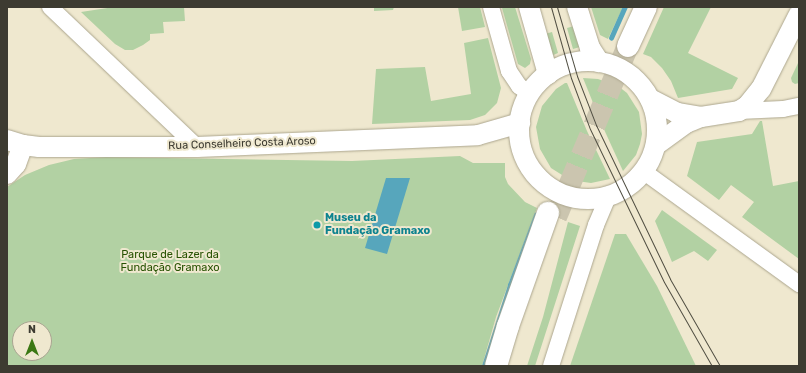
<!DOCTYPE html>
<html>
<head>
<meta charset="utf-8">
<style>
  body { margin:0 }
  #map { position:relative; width:806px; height:373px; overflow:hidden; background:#efe8cf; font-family:Rubik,sans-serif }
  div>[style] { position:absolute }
  .green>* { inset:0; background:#b2d1a3 }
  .water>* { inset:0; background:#57a6bc }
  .stream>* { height:4.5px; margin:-2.25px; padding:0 2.25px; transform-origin:2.25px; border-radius:2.25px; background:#57a6bc }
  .highway-tunnel>* { height:22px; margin-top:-11px; transform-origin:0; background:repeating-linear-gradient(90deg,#cbc5af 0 22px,transparent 0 33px) }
  .roads { filter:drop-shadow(0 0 1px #aca68e) drop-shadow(0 0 1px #aca68e) }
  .minor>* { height:16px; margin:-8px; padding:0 8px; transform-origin:8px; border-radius:8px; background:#fff }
  .major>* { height:20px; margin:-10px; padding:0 10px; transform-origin:10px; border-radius:10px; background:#fff }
  .major>.ring { margin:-10px; padding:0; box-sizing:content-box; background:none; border:20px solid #fff; border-radius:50% }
  .highway>* { height:22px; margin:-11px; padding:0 11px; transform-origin:11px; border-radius:11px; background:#fff }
  .tram>* { height:1px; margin:-0.5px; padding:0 0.5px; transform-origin:0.5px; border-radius:0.5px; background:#514f43 }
  .dots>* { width:11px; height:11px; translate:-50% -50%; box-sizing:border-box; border:2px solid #efe8cf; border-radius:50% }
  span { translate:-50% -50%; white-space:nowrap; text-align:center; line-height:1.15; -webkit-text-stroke:4px #efe8cf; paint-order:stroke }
  .street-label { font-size:11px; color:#3d3b31 }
  .culture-label { font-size:11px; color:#0d838f; font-weight:700 }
  .left { translate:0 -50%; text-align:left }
  .park-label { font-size:11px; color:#285303 }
  .frame { position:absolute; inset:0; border:8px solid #3d3b31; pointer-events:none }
  .north { position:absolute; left:12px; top:321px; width:40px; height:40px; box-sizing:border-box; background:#efe8cf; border:1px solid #a8a390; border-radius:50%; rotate:0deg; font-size:11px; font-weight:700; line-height:16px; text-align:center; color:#3d3b31 }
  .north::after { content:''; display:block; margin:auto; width:14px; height:18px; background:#3b7813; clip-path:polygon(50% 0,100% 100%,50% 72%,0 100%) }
</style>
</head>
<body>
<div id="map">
  <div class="green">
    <div style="clip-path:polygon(114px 7px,184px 7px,185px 21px,163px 22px,164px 33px,150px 34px,150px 40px,143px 45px,133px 50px,125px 50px,115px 44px,81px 12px)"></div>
    <div style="clip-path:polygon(374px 7px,394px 7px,393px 10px,374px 11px)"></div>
    <div style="clip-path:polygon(458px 7px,480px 7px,485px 27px,462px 31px)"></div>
    <div style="clip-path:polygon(515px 7px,531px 59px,530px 64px,525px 68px,518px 64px,502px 8px)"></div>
    <div style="clip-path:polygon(591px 7px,623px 7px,608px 39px,600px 35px)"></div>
    <div style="clip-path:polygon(664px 7px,711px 7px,688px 53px,738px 78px,732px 89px,678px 98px,671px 81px,662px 68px,651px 57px,643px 54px)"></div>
    <div style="clip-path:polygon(574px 26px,580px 47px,573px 49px,567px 28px)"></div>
    <div style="clip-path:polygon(552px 32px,558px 53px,551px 56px,545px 34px)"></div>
    <div style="clip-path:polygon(488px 38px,501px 88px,497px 103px,485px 115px,470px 120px,372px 124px,376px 69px,425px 67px,431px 101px,471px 94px,464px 43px)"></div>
    <div style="clip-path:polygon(799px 61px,799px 83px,795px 84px,792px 82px,791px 78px)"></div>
    <div style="clip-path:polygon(583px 78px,598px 79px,618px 86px,627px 93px,639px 112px,642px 134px,640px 144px,636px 155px,623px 171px,602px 125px)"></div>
    <div style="clip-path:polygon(565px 83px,567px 83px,587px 131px,610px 179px,591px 183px,570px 180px,551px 168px,540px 149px,536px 127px,542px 106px,556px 89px)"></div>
    <div style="clip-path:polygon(760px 121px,762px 121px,773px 186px,799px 181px,799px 259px,742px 217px,754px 202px,731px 185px,719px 200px,687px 176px,697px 142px,752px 134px)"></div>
    <div style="clip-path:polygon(evenodd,460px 156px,473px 163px,505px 163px,505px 177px,508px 184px,525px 202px,537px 208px,496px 317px,482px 366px,7px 366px,7px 187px,25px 175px,49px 165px,74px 159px,106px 157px,352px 161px,460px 156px,20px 329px,44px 329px,44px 353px,20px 353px,20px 329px)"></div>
    <div style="clip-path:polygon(662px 210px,717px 250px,708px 261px,694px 251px,672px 262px,655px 221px)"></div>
    <div style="clip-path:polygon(568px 222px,580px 226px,535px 366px,527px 366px,543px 317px)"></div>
    <div style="clip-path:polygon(615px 234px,626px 234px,657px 286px,696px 366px,570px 366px)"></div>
  </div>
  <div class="water">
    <div style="clip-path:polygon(386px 178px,410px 178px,387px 254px,365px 248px)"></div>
  </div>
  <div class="stream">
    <div style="left:611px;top:38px;width:34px;rotate:-66deg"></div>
    <div style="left:484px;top:366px;width:85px;rotate:-72.2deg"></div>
    <div style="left:510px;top:285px;width:75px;rotate:-69.6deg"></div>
  </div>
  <div class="highway-tunnel">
    <div style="left:556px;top:217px;width:186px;rotate:-67.2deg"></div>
  </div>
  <div class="roads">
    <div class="minor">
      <div style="left:50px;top:7px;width:203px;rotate:43.6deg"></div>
      <div style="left:491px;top:7px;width:66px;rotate:74.3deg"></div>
      <div style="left:509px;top:71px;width:18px;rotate:56deg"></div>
      <div style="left:519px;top:86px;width:14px;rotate:36deg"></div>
      <div style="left:739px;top:111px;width:44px;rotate:-2.6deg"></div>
      <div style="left:783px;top:109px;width:16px;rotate:-11deg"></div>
      <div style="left:643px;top:171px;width:193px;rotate:35.9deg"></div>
      <div style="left:551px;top:366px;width:148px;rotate:-72.3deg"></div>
      <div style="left:596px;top:225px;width:30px;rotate:-67deg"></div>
    </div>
    <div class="major">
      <div style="left:529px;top:7px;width:70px;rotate:74.2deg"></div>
      <div style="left:577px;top:7px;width:43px;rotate:72.4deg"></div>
      <div style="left:590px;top:48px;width:17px;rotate:57deg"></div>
      <div class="ring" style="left:519px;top:61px;width:118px;height:118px"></div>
      <div style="left:650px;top:99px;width:30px;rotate:27deg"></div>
      <div style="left:677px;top:113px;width:24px;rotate:9deg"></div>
      <div style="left:7px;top:140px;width:17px;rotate:17deg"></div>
      <div style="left:23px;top:145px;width:16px;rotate:7deg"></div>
      <div style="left:39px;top:147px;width:158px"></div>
      <div style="left:197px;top:147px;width:281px;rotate:-2.4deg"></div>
      <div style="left:478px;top:135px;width:44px;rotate:-15.9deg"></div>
      <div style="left:656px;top:145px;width:37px;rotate:-36deg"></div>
      <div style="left:686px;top:123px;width:16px;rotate:-22deg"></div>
      <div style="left:701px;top:117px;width:38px;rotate:-9deg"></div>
      <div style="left:739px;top:111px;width:9px;rotate:-32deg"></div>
      <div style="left:747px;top:106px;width:22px;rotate:-51deg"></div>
      <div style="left:761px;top:89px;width:84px;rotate:-63.1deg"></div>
      <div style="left:7px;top:174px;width:13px;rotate:-48deg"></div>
      <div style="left:16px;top:164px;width:20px;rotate:-70deg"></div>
    </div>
    <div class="highway">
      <div style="left:628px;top:46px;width:43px;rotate:-65.2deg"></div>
      <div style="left:496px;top:366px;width:42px;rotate:-73.3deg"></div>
      <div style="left:508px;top:326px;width:120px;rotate:-70.5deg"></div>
    </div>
  </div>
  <div class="tram">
    <div style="left:551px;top:7px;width:74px;rotate:74.3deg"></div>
    <div style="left:571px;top:78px;width:54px;rotate:69.6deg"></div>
    <div style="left:590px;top:129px;width:170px;rotate:64.2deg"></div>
    <div style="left:664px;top:282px;width:97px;rotate:60.3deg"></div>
    <div style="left:557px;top:7px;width:72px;rotate:73.8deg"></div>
    <div style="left:577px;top:76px;width:53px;rotate:68.8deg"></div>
    <div style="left:596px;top:125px;width:171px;rotate:64.3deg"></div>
    <div style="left:670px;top:279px;width:100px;rotate:60.1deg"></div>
  </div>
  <div class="dots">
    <div style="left:317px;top:225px;background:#0f9aa8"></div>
  </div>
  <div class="street-label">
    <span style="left:242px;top:144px;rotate:-2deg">Rua Conselheiro Costa Aroso</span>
  </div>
  <div class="culture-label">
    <span class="left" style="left:325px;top:225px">Museu da<br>Fundação Gramaxo</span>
  </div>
  <div class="park-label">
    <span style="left:170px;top:262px">Parque de Lazer da<br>Fundação Gramaxo</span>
  </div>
  <div class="frame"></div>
  <div class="north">N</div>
</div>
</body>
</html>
